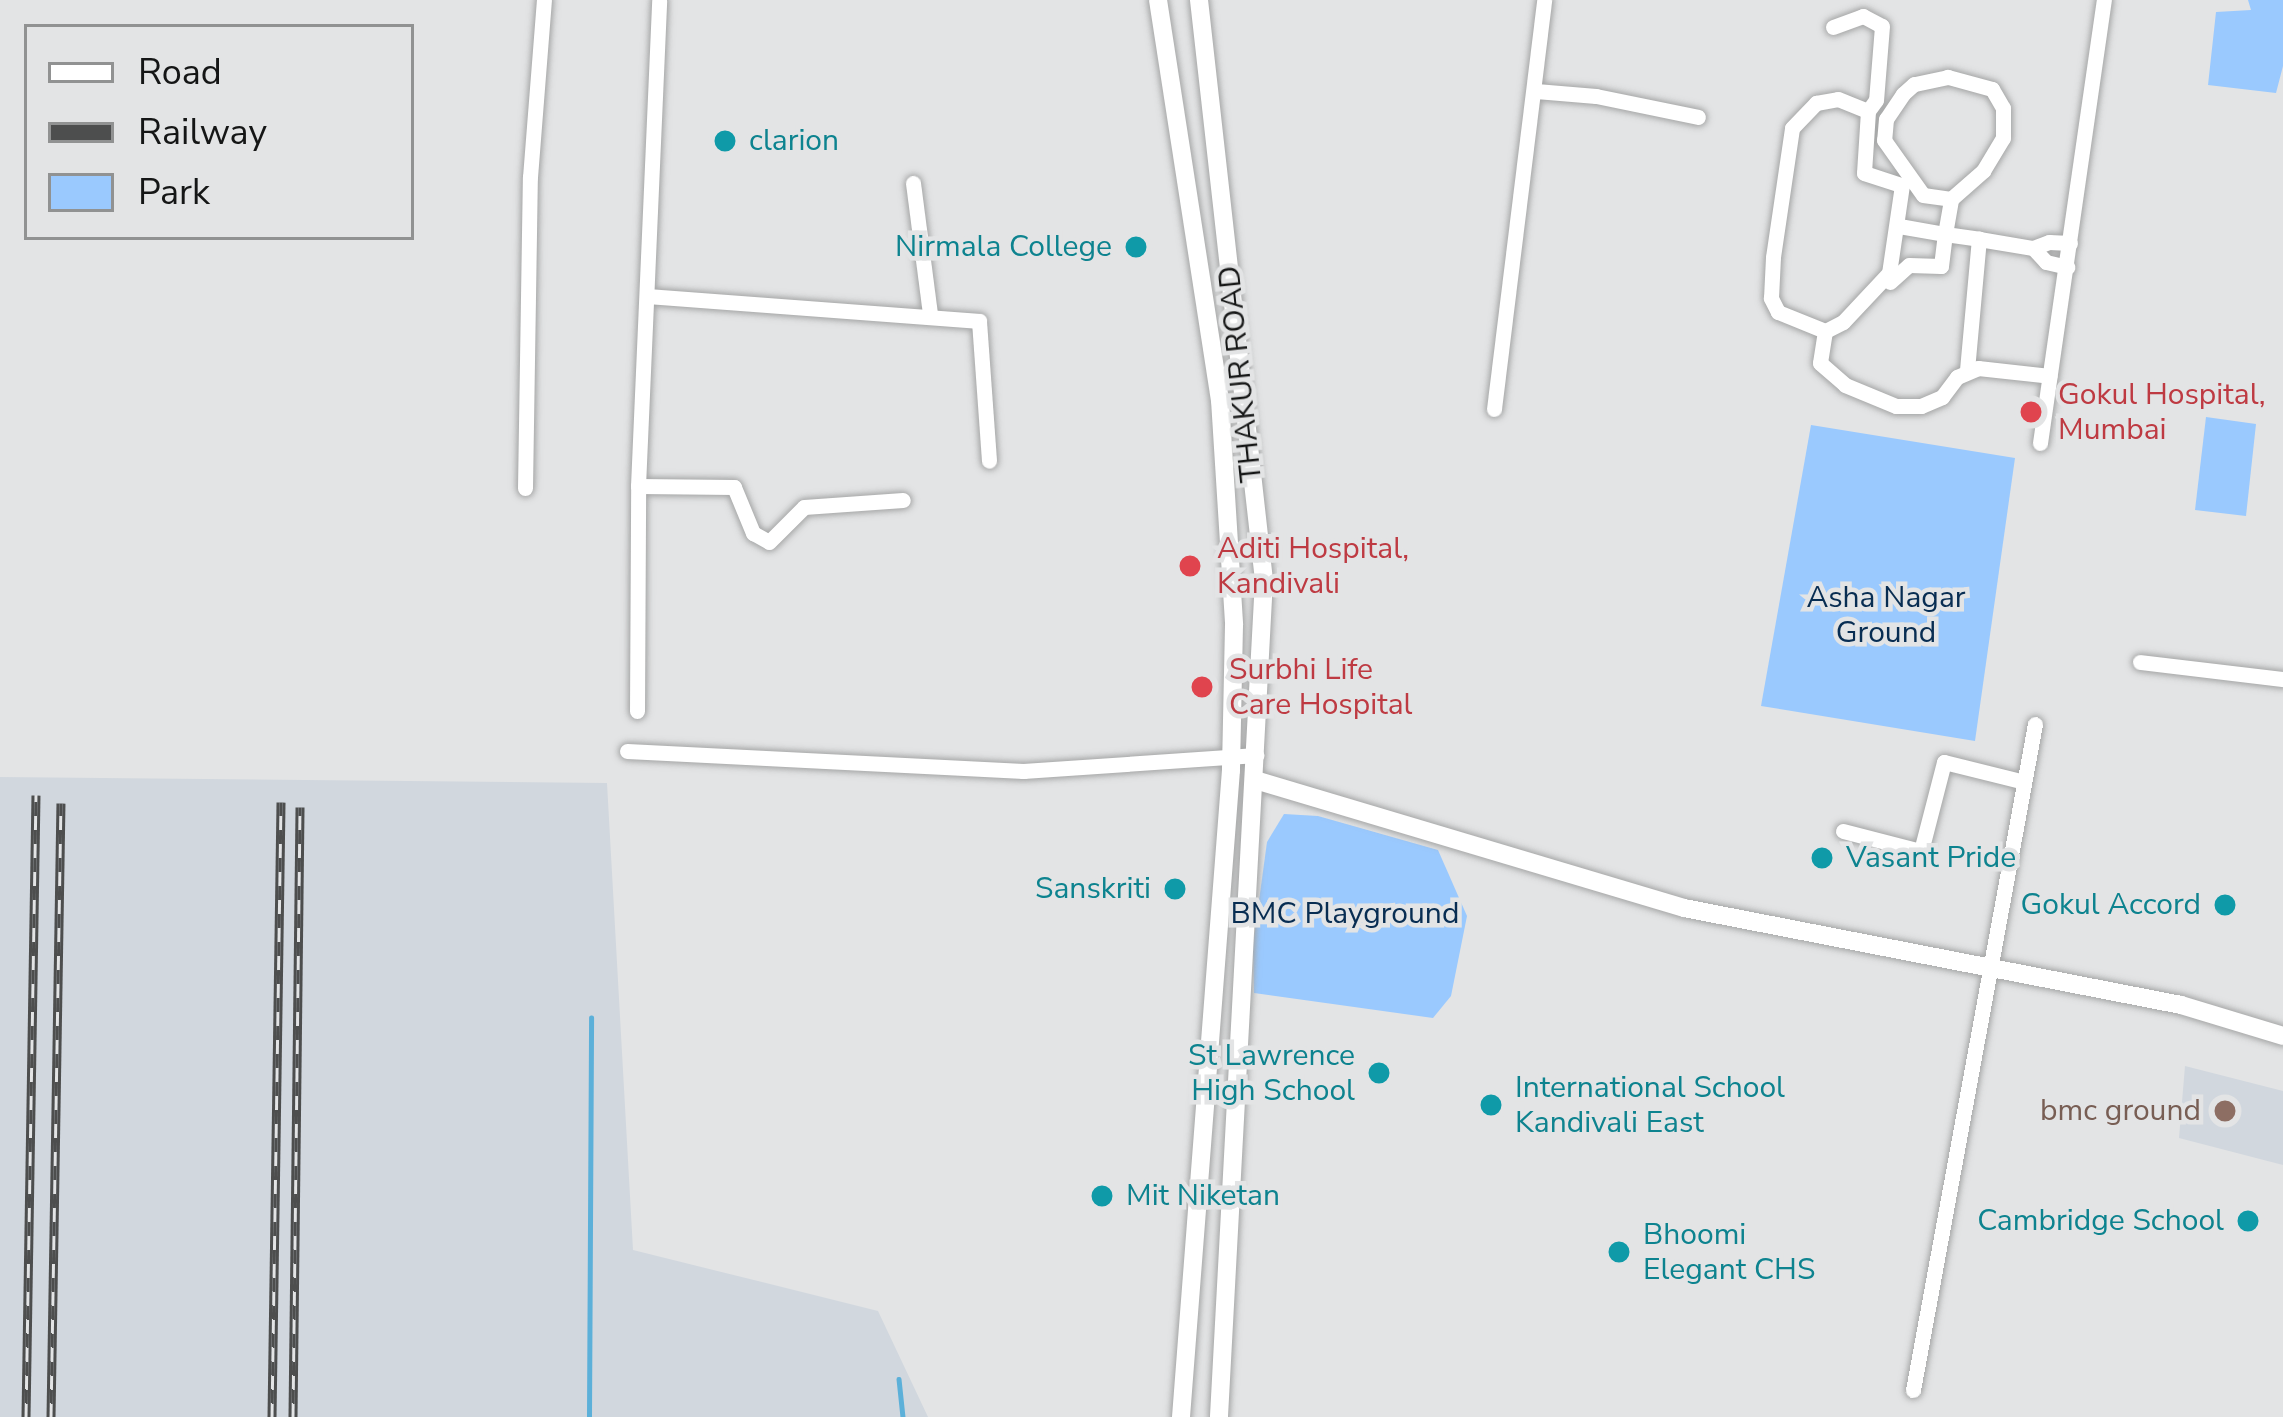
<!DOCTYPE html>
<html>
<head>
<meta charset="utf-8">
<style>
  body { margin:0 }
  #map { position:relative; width:2283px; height:1417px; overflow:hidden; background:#e3e4e5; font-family:"Nunito Sans",sans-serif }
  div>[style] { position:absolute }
  .built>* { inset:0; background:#d1d7de }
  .green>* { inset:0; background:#9ac9fe }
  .stream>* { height:4.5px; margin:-2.25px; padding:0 2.25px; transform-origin:2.25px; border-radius:2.25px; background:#5cb0d9 }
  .roads { filter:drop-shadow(0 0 3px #a5a6a6) drop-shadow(0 0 3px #a5a6a6) }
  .minor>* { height:15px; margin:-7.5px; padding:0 7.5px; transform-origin:7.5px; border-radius:7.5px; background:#fff }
  .tertiary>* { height:18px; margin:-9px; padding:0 9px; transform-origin:9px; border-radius:9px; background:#fff }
  .rail>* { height:9px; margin-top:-4.5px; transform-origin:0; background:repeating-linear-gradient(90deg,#e3e4e5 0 14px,#4d4e4e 0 28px); box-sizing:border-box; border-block:3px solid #4d4e4e }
  .dots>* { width:33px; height:33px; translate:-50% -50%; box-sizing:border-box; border:6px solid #e3e4e5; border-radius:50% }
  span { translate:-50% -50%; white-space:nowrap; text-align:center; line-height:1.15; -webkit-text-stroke:9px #e3e4e5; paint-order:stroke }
  .culture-label { font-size:30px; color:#0d838f }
  .left { translate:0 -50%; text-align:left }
  .right { translate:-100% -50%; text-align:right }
  .street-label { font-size:30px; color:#151616 }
  .health-label { font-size:30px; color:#be3a42 }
  .park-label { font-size:30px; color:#082d52 }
  .education-label { font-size:30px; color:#785e54 }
  .legend { position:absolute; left:24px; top:24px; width:390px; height:216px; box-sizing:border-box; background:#e3e4e5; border:3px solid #919292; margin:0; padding:15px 21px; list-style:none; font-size:36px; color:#151616 }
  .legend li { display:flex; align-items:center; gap:24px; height:60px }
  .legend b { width:60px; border:3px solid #919292 }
</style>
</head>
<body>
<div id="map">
  <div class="built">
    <div style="clip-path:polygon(0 777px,607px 783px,633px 1250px,878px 1311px,928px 1417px,0 1417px)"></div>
    <div style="clip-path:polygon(2185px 1066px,2283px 1091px,2283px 1165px,2179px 1138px)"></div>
  </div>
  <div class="green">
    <div style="clip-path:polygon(2248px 0,2283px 0,2283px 66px,2276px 93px,2208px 85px,2216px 12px,2251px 10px)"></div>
    <div style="clip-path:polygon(2206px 417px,2256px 424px,2246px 516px,2195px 510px)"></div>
    <div style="clip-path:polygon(1811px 425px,2015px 458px,1975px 741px,1761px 706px)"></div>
    <div style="clip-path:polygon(1284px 814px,1318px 816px,1438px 850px,1467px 916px,1451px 996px,1433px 1018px,1254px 993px,1253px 945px,1267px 842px)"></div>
  </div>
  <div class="stream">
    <div style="left:899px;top:1379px;width:38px;rotate:84deg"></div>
    <div style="left:589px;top:1417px;width:399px;rotate:-89.7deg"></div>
  </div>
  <div class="roads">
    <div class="minor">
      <div style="left:1833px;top:27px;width:32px;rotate:-20deg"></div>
      <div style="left:1863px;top:16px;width:21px;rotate:28deg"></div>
      <div style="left:1882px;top:26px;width:74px;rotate:94.6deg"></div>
      <div style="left:1876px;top:100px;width:14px;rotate:126deg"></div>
      <div style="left:1536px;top:91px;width:60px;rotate:4.8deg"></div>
      <div style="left:1596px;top:96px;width:104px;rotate:11.6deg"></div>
      <div style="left:913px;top:183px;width:132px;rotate:82.6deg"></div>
      <div style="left:1899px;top:226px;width:47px;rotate:9.9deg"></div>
      <div style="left:1945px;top:234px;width:36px;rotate:-80deg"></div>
      <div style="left:1951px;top:199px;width:43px;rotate:-41.2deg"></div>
      <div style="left:1983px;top:171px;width:39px;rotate:-59deg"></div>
      <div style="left:2003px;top:138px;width:30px;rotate:-90deg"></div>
      <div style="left:2003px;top:108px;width:22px;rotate:-120deg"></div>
      <div style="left:1992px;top:89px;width:46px;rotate:-164.7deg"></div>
      <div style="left:1948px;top:77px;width:35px;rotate:168deg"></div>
      <div style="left:1914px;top:84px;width:15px;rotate:138deg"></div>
      <div style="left:1903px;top:94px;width:30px;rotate:124deg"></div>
      <div style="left:1886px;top:119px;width:21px;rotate:95deg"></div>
      <div style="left:1884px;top:140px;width:67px;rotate:54.7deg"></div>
      <div style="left:1923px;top:195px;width:28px;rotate:8deg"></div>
      <div style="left:2033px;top:248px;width:19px;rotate:47deg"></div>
      <div style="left:2046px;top:262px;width:22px;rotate:13deg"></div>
      <div style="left:1890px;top:282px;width:25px;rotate:-42deg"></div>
      <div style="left:1909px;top:265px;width:32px;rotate:2deg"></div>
      <div style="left:1941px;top:266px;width:32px;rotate:-83deg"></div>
      <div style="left:1945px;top:234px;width:34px;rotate:8deg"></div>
      <div style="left:648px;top:296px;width:332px;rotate:4.3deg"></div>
      <div style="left:979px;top:321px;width:140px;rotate:85.9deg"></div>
      <div style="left:1825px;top:331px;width:51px;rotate:-158deg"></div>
      <div style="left:1778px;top:312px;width:16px;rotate:-117deg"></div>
      <div style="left:1771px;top:298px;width:41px;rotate:-87.2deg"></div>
      <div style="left:1773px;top:257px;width:130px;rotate:-81.6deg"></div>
      <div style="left:1792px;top:128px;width:35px;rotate:-46deg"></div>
      <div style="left:1816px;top:103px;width:22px;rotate:-10deg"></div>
      <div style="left:1838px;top:99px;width:32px;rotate:22deg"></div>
      <div style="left:1868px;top:111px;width:62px;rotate:93.7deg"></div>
      <div style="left:1864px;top:173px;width:40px;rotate:18deg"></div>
      <div style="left:1902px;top:185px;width:89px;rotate:98.4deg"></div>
      <div style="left:1889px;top:273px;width:67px;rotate:133.2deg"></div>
      <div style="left:1843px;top:322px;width:20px;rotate:153deg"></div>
      <div style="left:1825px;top:331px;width:32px;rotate:99deg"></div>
      <div style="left:1820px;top:363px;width:33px;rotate:41deg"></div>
      <div style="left:1845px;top:385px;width:55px;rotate:22.4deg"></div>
      <div style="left:1896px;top:406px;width:25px"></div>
      <div style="left:1921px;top:406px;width:23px;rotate:-23deg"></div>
      <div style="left:1942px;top:397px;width:25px;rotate:-53deg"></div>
      <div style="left:1957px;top:377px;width:23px;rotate:-23deg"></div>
      <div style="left:1978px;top:368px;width:72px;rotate:6.3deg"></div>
      <div style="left:1967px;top:370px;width:132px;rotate:-84.8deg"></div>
      <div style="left:1979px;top:239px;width:55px;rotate:9.5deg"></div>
      <div style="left:2033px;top:248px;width:17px;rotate:-21deg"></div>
      <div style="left:2049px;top:242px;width:21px;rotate:3deg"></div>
      <div style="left:1494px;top:409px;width:412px;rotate:-83deg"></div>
      <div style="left:2040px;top:443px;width:448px;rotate:-81.8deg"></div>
      <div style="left:638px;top:486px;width:96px;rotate:0.6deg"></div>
      <div style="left:734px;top:487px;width:50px;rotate:67.6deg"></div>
      <div style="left:753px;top:533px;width:18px;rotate:29deg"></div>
      <div style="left:769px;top:542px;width:49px;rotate:-45deg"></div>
      <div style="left:804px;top:507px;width:99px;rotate:-4deg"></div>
      <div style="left:525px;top:488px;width:311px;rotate:-89.1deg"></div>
      <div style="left:530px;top:177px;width:178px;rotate:-85.5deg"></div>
      <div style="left:2140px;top:662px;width:144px;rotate:6.8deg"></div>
      <div style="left:637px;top:711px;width:225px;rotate:-89.7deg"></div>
      <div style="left:638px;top:486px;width:486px;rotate:-87.5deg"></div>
      <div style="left:627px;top:751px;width:397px;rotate:2.9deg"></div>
      <div style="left:1023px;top:771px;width:234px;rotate:-3.9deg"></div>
      <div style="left:1843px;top:831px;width:81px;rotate:14.4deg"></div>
      <div style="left:1921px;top:851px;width:92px;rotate:-75.5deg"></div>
      <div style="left:1944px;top:762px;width:82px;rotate:14deg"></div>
      <div style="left:1913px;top:1390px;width:677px;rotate:-79.62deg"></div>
    </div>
    <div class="tertiary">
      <div style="left:1158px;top:0;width:405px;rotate:81.2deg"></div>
      <div style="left:1220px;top:400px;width:225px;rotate:86.4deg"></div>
      <div style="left:1234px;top:625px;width:145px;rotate:91.2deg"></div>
      <div style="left:1231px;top:770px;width:649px;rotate:94.42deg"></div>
      <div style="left:1199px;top:0;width:584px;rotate:83.61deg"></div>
      <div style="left:1264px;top:580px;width:838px;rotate:93.08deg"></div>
      <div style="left:1255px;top:780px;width:448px;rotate:16.6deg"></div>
      <div style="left:1684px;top:908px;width:506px;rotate:11.04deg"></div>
      <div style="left:2181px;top:1005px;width:107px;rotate:16.9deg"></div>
    </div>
  </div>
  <div class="rail">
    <div style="left:26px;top:1417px;width:622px;rotate:-89.08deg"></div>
    <div style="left:51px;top:1417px;width:614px;rotate:-89.07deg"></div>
    <div style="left:272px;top:1417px;width:615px;rotate:-89.16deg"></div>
    <div style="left:293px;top:1417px;width:610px;rotate:-89.34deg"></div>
  </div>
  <div class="dots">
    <div style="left:725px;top:141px;background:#0f9aa8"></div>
    <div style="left:1136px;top:247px;background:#0f9aa8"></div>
    <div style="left:2031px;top:412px;background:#e0444e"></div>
    <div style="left:1190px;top:566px;background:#e0444e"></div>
    <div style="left:1202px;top:687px;background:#e0444e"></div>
    <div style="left:1822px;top:858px;background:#0f9aa8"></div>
    <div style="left:1175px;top:889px;background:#0f9aa8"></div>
    <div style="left:2225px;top:905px;background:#0f9aa8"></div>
    <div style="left:1379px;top:1073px;background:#0f9aa8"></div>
    <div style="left:1491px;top:1105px;background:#0f9aa8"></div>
    <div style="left:2225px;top:1111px;background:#8d6e63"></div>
    <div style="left:1102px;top:1196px;background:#0f9aa8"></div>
    <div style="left:2248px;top:1221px;background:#0f9aa8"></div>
    <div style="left:1619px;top:1252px;background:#0f9aa8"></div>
  </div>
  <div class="culture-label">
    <span class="left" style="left:749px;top:141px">clarion</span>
    <span class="right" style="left:1112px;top:247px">Nirmala College</span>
    <span class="left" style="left:1846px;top:858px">Vasant Pride</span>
    <span class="right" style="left:1151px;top:889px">Sanskriti</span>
    <span class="right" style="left:2201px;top:905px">Gokul Accord</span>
    <span class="right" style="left:1355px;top:1073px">St Lawrence<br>High School</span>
    <span class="left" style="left:1515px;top:1105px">International School<br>Kandivali East</span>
    <span class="left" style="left:1126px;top:1196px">Mit Niketan</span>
    <span class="right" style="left:2224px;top:1221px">Cambridge School</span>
    <span class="left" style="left:1643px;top:1252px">Bhoomi<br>Elegant CHS</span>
  </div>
  <div class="street-label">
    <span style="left:1241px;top:374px;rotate:-96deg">THAKUR ROAD</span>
  </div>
  <div class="health-label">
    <span class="left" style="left:2058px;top:412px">Gokul Hospital,<br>Mumbai</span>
    <span class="left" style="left:1217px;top:566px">Aditi Hospital,<br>Kandivali</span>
    <span class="left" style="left:1229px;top:687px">Surbhi Life<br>Care Hospital</span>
  </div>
  <div class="park-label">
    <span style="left:1886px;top:615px">Asha Nagar<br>Ground</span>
    <span style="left:1345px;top:914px">BMC Playground</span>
  </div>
  <div class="education-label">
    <span class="right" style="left:2201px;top:1111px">bmc ground</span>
  </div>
  <ul class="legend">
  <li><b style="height:15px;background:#fff"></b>Road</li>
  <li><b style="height:15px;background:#4d4e4e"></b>Railway</li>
  <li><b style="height:33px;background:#9ac9fe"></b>Park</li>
  </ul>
</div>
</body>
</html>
